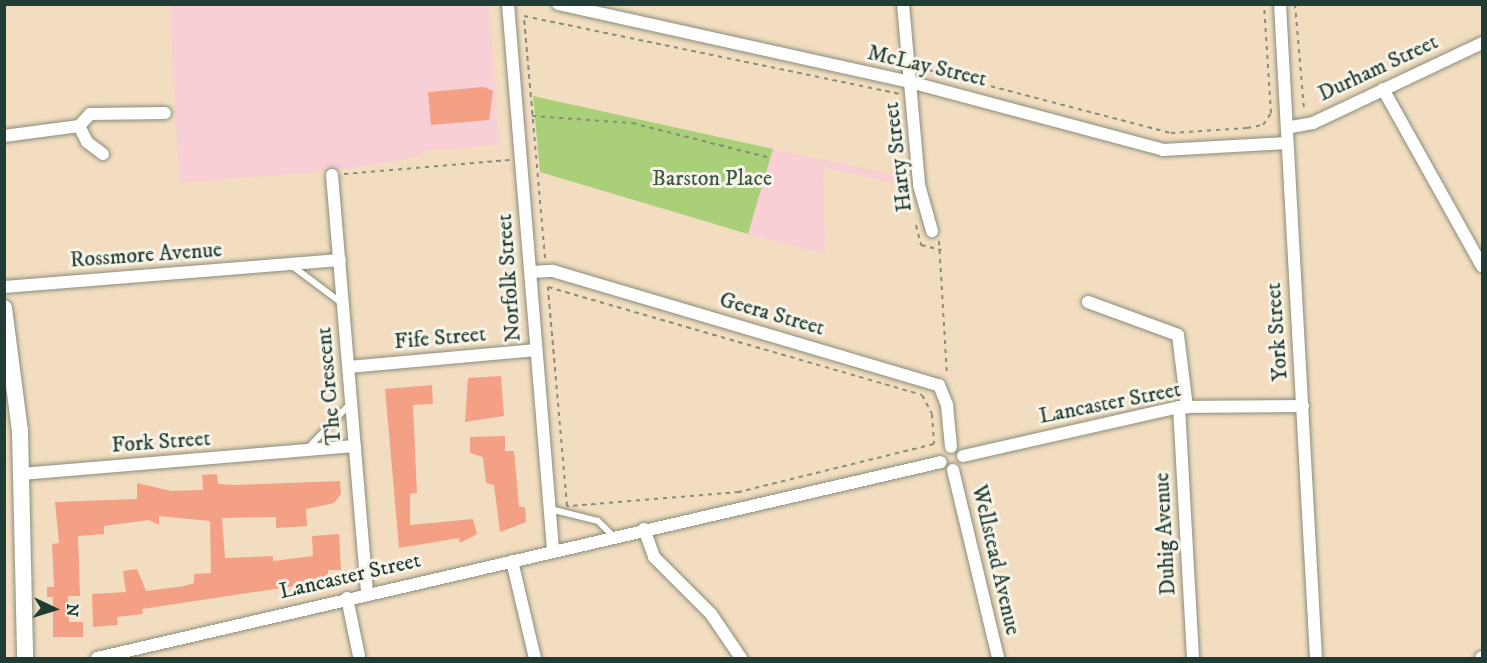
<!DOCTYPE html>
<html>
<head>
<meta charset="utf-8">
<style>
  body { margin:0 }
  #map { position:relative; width:1487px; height:663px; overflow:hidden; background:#f2ddc0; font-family:"IM FELL DW Pica",serif }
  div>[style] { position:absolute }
  .built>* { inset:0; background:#f7cfd5 }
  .green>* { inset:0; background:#aacf79 }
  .building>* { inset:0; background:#f4a085 }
  .path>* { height:2px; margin-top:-1px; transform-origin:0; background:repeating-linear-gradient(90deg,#888d7a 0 4.5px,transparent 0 9px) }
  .roads { filter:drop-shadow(0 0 2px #888d7a) drop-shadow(0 0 2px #888d7a) }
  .service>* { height:6px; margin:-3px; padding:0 3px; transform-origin:3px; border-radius:3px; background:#fff }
  .minor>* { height:12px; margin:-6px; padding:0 6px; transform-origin:6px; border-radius:6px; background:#fff }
  .secondary>* { height:16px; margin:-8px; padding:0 8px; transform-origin:8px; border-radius:8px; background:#fff }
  span { translate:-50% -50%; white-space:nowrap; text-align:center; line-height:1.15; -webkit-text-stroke:6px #f7f3e8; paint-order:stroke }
  .street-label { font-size:22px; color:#1f3d34 }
  .park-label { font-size:22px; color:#3b5a42 }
  .frame { position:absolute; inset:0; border:6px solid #1f3d34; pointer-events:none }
  .north { position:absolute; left:24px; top:579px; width:60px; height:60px; -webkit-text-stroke:4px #f7f3e8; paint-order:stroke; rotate:94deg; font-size:16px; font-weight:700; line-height:24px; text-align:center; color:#1f3d34 }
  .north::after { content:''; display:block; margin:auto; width:21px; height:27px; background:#1f3d34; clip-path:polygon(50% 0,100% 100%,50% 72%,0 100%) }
</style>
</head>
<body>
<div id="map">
  <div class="built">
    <div style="clip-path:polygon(170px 5px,489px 5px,499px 145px,422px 151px,422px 156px,341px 170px,179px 183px)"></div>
    <div style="clip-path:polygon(773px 149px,906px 177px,907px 186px,823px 167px,825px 254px,748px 234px)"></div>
  </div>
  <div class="green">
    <div style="clip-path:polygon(533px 96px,773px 149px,748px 234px,540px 172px)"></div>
  </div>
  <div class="building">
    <div style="clip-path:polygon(484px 87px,493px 91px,489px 120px,431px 125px,428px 92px)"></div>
    <div style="clip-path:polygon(501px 376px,504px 416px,465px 422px,468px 378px)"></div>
    <div style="clip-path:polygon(432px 385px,433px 404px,413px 405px,417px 493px,410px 494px,410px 525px,473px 519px,477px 534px,460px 543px,459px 538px,399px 548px,385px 389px)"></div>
    <div style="clip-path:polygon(505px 436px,505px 451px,514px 451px,519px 507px,525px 507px,526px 522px,500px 532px,494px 485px,486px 483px,483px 457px,470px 453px,470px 437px)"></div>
    <div style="clip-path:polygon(217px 474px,218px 484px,235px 485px,340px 481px,341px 494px,334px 503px,306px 509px,307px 526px,276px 528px,276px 517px,222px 518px,225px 558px,273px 556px,273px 561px,313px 556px,312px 536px,339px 534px,341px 570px,328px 570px,328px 578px,307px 579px,308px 584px,142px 609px,143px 614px,117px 617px,118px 625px,93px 627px,92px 594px,126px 592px,123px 571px,137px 569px,146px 591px,184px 586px,194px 583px,194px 574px,211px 573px,210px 521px,159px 516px,159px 525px,149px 520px,104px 526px,104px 534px,78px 536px,80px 596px,68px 596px,69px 622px,83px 622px,83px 637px,53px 637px,53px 597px,47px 597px,47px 587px,54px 587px,52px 544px,59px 543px,55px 502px,137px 499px,137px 483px,171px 491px,203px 490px,202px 475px)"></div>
  </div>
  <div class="path">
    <div style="left:1295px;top:4px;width:105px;rotate:85.1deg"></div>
    <div style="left:921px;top:68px;width:258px;rotate:14.6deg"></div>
    <div style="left:1171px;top:133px;width:76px;rotate:-3.8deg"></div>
    <div style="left:1247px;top:128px;width:16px;rotate:-11deg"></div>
    <div style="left:1263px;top:125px;width:14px;rotate:-56deg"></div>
    <div style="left:1271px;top:113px;width:109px;rotate:-93.7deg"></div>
    <div style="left:532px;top:116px;width:100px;rotate:4deg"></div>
    <div style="left:632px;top:123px;width:142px;rotate:14.2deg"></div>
    <div style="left:344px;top:174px;width:166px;rotate:-4.8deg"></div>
    <div style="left:916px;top:225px;width:21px;rotate:76deg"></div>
    <div style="left:921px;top:245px;width:21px;rotate:14deg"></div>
    <div style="left:939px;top:241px;width:134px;rotate:86.6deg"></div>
    <div style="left:545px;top:258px;width:243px;rotate:-95deg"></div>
    <div style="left:524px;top:16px;width:383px;rotate:11.7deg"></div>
    <div style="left:548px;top:287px;width:389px;rotate:16.1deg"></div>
    <div style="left:922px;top:395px;width:21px;rotate:62deg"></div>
    <div style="left:932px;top:414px;width:30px;rotate:86deg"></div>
    <div style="left:934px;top:444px;width:201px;rotate:166.2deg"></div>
    <div style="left:739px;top:492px;width:173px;rotate:175.3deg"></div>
    <div style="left:567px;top:506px;width:220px;rotate:-95deg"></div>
  </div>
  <div class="roads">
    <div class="service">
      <div style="left:291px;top:265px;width:65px;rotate:36.9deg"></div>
      <div style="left:307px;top:449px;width:62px;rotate:-46.3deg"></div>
      <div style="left:550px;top:509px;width:49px;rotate:14deg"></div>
      <div style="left:598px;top:521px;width:20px;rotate:45deg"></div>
    </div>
    <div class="minor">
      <div style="left:508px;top:4px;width:547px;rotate:85.28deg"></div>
      <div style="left:558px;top:4px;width:361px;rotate:12.5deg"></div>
      <div style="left:910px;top:82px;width:262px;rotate:15deg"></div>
      <div style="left:1163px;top:150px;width:124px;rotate:-3.2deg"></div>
      <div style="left:903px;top:4px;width:182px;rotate:84.9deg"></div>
      <div style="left:919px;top:185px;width:48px;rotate:74.2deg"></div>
      <div style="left:1280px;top:4px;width:655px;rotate:86.85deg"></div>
      <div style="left:1383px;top:89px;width:203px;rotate:60.8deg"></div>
      <div style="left:79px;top:126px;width:18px;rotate:63deg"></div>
      <div style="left:87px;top:142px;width:20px;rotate:37deg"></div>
      <div style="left:1291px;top:127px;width:22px;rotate:-10deg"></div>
      <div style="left:1313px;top:123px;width:187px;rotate:-25.3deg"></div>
      <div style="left:4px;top:136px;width:76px;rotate:-7.6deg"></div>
      <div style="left:79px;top:126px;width:16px;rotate:-47deg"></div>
      <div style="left:90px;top:114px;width:75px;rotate:-0.8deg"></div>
      <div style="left:332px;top:175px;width:419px;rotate:85.2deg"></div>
      <div style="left:531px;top:272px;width:22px;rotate:-3deg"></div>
      <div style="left:553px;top:271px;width:402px;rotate:16.5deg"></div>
      <div style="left:939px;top:385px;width:22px;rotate:68deg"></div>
      <div style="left:947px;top:405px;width:42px;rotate:84.6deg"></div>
      <div style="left:4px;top:287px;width:337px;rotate:-4.6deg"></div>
      <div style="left:1088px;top:302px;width:96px;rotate:20.1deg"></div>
      <div style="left:1178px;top:335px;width:73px;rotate:82.9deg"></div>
      <div style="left:349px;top:367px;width:188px;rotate:-5.2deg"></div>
      <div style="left:1179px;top:407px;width:251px;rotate:86.8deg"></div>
      <div style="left:963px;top:456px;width:221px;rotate:-12.8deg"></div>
      <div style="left:1179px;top:407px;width:124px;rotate:-0.5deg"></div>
      <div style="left:953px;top:470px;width:193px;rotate:76.5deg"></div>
      <div style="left:21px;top:474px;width:335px;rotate:-4.8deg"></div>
      <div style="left:644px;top:529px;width:30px;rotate:70deg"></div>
      <div style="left:654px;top:557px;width:81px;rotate:45deg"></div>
      <div style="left:711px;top:614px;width:53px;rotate:55.7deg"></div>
      <div style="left:512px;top:561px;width:100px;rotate:76.7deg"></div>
      <div style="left:347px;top:598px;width:59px;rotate:78.3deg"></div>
      <div style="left:97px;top:658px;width:866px;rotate:-13.07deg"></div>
      <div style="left:1481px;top:658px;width:1px;rotate:-45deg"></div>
    </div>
    <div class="secondary">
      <div style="left:4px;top:308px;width:124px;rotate:82.6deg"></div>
      <div style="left:20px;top:431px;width:227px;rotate:88.7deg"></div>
    </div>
  </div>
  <div class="street-label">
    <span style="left:927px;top:66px;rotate:13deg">McLay Street</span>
    <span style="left:1378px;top:68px;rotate:-25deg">Durham Street</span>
    <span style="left:898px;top:157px;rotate:-97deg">Harty Street</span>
    <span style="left:146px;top:255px;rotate:-4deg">Rossmore Avenue</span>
    <span style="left:509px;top:278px;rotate:-94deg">Norfolk Street</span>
    <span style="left:772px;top:314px;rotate:16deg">Geera Street</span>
    <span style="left:1277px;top:332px;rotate:-94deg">York Street</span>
    <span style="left:440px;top:338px;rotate:-5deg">Fife Street</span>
    <span style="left:329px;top:386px;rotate:-95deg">The Crescent</span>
    <span style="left:1110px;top:403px;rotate:-11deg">Lancaster Street</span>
    <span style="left:161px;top:442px;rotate:-4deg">Fork Street</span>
    <span style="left:1165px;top:534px;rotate:-93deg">Duhig Avenue</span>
    <span style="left:996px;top:560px;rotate:77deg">Wellstead Avenue</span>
    <span style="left:350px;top:576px;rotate:-13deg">Lancaster Street</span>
  </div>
  <div class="park-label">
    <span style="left:712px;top:179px">Barston Place</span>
  </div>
  <div class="frame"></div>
  <div class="north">N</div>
</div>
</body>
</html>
